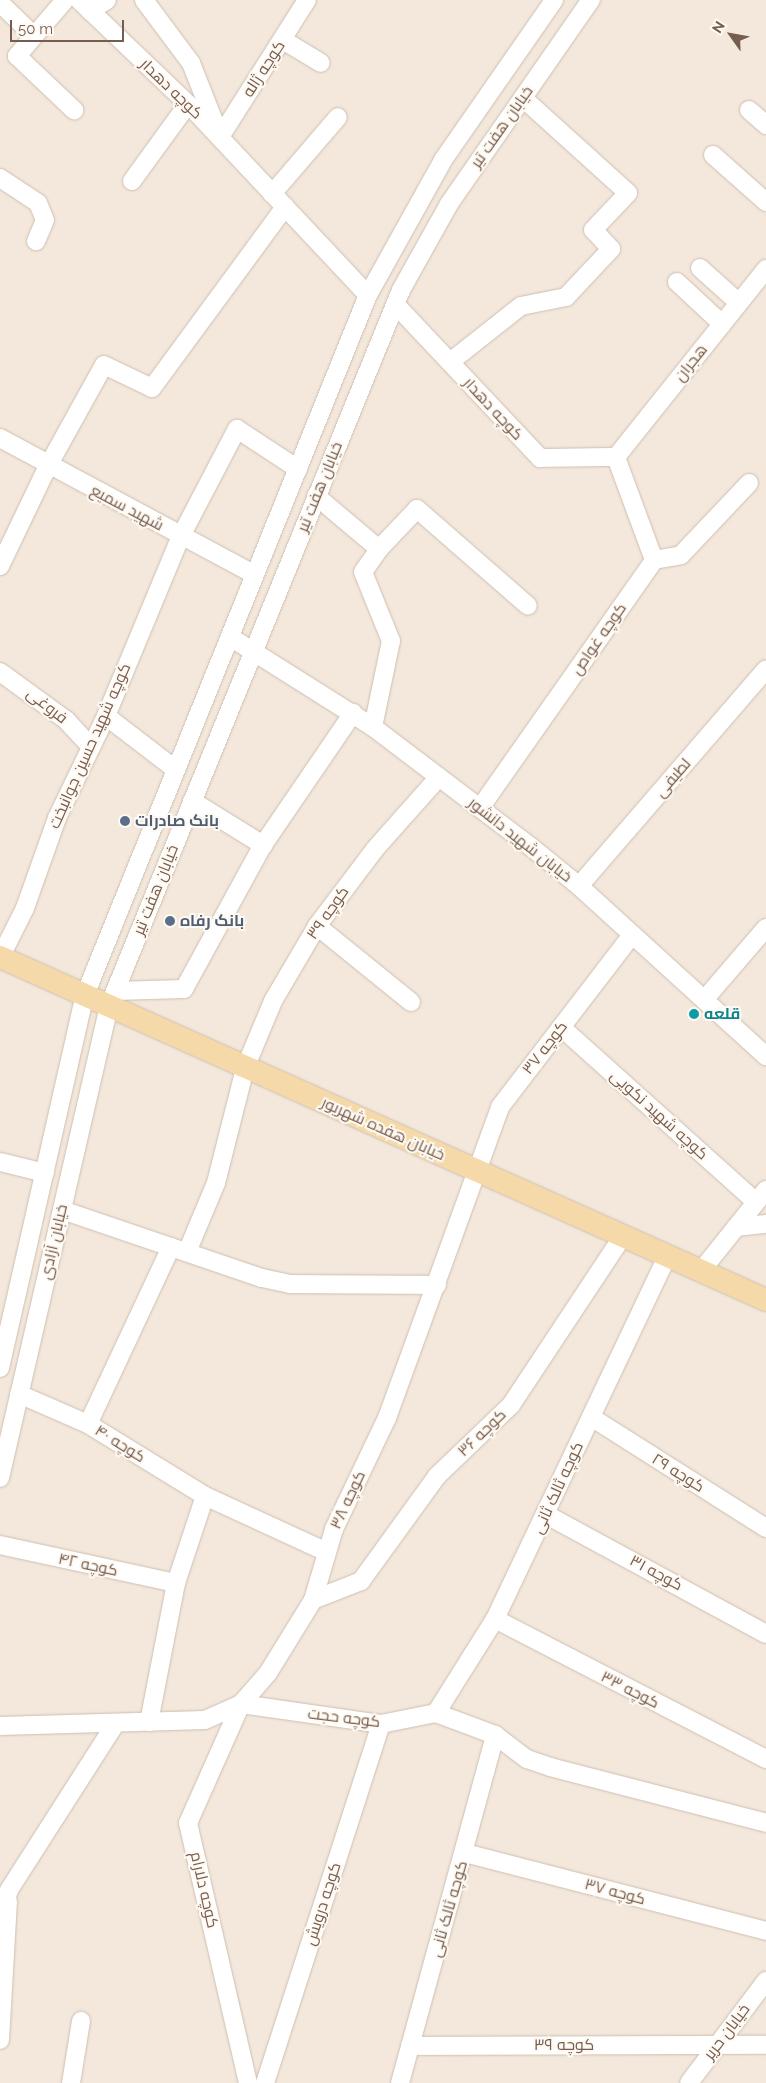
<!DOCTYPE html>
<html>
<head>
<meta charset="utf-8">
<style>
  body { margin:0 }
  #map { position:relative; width:766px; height:2083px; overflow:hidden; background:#fcf6ec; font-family:Raleway,Cairo,sans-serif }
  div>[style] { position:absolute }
  .residential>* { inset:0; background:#f3e8db }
  .roads { filter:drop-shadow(0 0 1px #cebeb1) drop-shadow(0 0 1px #cebeb1) }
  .minor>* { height:18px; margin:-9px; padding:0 9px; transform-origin:9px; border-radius:9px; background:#fff }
  .major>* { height:22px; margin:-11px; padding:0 11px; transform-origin:11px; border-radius:11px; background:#f6d9a9 }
  .dots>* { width:14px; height:14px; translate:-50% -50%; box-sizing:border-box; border:2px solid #fefaf3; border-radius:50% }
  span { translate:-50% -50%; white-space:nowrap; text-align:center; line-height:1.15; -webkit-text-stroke:4px #fefaf3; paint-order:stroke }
  .street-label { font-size:16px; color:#775d4f }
  .service-label { font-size:16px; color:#4e5e75; font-weight:700 }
  .left { translate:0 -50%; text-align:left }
  .culture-label { font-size:16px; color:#0d838f; font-weight:700 }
  .north { position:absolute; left:706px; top:10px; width:50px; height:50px; -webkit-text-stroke:4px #fefaf3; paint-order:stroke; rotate:302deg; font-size:14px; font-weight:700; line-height:20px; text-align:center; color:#775d4f }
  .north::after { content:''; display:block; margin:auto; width:18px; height:22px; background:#775d4f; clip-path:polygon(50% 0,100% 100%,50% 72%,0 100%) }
  .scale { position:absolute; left:10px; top:20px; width:114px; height:22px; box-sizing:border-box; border:2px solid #775d4f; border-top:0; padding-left:6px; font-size:15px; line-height:18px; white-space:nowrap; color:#775d4f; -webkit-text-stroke:4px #fefaf3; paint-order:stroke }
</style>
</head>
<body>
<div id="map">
  <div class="residential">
    <div style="clip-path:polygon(0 0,766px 0,766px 2083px,0 2083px)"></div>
  </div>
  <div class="roads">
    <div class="minor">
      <div style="left:65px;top:0;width:74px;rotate:130.6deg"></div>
      <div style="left:17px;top:56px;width:79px;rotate:43.5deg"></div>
      <div style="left:79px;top:0;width:159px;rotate:43.7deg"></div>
      <div style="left:194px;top:110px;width:254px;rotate:46.8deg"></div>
      <div style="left:144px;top:0;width:79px;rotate:53.3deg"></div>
      <div style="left:191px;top:63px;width:71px;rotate:68.5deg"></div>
      <div style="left:0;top:3px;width:47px;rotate:44.1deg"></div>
      <div style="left:90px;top:11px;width:20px;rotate:-33deg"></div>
      <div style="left:283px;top:40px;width:44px;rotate:31.2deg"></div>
      <div style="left:749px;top:110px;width:23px;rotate:41deg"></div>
      <div style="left:220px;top:137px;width:162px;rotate:-57.6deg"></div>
      <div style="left:713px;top:155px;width:71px;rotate:41.6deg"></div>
      <div style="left:0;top:178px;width:45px;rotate:33.3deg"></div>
      <div style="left:38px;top:203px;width:18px;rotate:68deg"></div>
      <div style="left:45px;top:220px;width:23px;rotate:113deg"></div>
      <div style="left:132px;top:181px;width:95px;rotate:-54deg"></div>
      <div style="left:272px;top:194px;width:101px;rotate:-49.4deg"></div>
      <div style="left:700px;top:268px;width:52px;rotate:41.9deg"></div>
      <div style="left:677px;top:282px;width:62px;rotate:43deg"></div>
      <div style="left:395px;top:304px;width:212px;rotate:46.7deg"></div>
      <div style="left:540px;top:458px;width:76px;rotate:-0.8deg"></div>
      <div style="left:450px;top:362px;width:90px;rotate:-38.3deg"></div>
      <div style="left:521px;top:306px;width:46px;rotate:-11.3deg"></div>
      <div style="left:566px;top:297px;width:66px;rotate:-46.8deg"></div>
      <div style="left:611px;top:249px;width:26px;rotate:-133deg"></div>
      <div style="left:593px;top:230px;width:51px;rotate:-46.6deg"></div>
      <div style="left:628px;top:193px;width:142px;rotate:-137.9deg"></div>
      <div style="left:0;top:438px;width:289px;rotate:28.2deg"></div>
      <div style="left:616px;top:457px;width:241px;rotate:-51.4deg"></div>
      <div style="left:316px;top:496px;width:82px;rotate:40.1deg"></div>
      <div style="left:654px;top:560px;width:27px;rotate:-10deg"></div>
      <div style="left:681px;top:555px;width:99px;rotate:-46.6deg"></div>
      <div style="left:0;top:566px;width:111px;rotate:-64.4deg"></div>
      <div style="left:48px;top:466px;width:115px;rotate:-61deg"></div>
      <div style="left:104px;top:365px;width:53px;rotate:25.6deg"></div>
      <div style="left:152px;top:388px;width:225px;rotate:-53.7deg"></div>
      <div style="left:230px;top:637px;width:169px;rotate:32.2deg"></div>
      <div style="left:373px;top:727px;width:198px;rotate:37.2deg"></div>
      <div style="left:531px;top:847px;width:62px;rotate:39.1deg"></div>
      <div style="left:579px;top:886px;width:253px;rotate:42.3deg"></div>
      <div style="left:0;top:672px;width:82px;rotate:36deg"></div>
      <div style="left:66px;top:720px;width:35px;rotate:47deg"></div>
      <div style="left:106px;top:716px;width:88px;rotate:37.6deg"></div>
      <div style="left:373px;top:727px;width:88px;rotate:-78.2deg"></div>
      <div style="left:391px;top:641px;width:74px;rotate:-112.1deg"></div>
      <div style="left:363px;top:572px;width:28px;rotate:-55deg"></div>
      <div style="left:379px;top:549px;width:55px;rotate:-46.5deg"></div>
      <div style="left:417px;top:509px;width:147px;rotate:41.1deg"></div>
      <div style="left:192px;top:801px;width:84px;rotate:31.8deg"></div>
      <div style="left:480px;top:808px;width:303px;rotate:-54.9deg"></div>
      <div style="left:654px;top:560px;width:110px;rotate:-110.3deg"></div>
      <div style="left:579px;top:886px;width:286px;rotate:-49.2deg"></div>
      <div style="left:317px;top:926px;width:121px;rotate:39deg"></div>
      <div style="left:0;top:958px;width:56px;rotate:-63.4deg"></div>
      <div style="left:25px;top:908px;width:96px;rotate:-70.4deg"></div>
      <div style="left:57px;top:818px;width:113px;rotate:-64.3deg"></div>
      <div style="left:106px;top:716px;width:195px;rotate:-67.4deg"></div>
      <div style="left:181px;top:536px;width:121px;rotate:-62.4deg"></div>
      <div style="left:237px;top:429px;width:73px;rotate:33.3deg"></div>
      <div style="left:115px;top:991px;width:69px;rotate:-1.7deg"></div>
      <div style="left:184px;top:989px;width:164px;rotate:-61.3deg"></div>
      <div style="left:263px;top:845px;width:160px;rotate:-55.7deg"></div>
      <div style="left:704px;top:1000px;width:95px;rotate:-49.3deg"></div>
      <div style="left:561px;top:1027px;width:262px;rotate:41.9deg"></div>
      <div style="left:0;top:1162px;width:46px;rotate:13.7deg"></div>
      <div style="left:62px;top:1210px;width:211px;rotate:18.8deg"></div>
      <div style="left:262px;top:1278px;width:29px;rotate:12deg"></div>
      <div style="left:290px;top:1284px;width:147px;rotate:0.4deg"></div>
      <div style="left:736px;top:1227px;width:30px;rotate:-6deg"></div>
      <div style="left:171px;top:1247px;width:195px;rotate:115.1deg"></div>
      <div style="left:88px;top:1424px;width:137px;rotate:31.6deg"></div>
      <div style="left:205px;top:1496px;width:134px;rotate:24.7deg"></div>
      <div style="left:187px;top:1252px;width:75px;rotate:-67.2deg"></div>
      <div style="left:216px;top:1183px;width:119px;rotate:-75.8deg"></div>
      <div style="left:245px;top:1068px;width:73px;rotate:-67.3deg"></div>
      <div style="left:273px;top:1001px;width:87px;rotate:-59.6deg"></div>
      <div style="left:317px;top:926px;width:96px;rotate:-53deg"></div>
      <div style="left:375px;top:849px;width:96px;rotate:-48.4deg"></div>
      <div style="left:701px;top:1271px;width:104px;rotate:-51.3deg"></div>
      <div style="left:0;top:1368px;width:383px;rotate:-77.2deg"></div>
      <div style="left:85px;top:995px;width:755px;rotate:-67.99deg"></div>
      <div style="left:368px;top:295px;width:154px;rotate:-60.9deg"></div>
      <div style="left:443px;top:160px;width:195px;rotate:-55.2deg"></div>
      <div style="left:19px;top:1394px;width:75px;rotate:23.5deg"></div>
      <div style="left:591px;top:1417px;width:207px;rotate:32.4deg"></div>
      <div style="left:0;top:1478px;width:484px;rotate:-77deg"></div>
      <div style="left:109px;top:1006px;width:773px;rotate:-67.81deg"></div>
      <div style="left:401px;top:290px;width:98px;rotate:-60.8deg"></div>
      <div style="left:449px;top:204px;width:249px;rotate:-55.2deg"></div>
      <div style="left:545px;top:1514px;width:251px;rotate:28.5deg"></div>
      <div style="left:0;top:1545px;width:180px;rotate:12.2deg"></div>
      <div style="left:313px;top:1600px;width:52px;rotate:-21.6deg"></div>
      <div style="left:361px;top:1581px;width:130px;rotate:-54.1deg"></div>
      <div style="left:437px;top:1476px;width:103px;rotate:-43.8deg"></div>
      <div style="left:511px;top:1405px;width:203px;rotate:-56.5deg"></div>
      <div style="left:495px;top:1619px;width:305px;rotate:27.3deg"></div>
      <div style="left:436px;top:1713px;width:111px;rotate:-57.9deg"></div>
      <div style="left:495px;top:1619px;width:402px;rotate:-64.6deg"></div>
      <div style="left:149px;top:1722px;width:142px;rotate:-79deg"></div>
      <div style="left:176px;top:1583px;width:92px;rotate:-71.6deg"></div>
      <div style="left:0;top:1726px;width:205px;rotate:-1.7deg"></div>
      <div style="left:205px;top:1720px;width:39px;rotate:-24deg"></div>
      <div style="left:241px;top:1704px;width:141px;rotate:8.1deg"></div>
      <div style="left:381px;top:1724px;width:56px;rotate:-11.3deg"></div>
      <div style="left:436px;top:1713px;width:63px;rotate:20.4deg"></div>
      <div style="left:495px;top:1735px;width:40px;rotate:37deg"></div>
      <div style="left:527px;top:1759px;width:24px;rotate:19deg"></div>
      <div style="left:550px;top:1767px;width:223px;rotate:14.5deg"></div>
      <div style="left:465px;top:1853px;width:311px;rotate:14.5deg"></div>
      <div style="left:0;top:1914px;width:26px;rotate:-69deg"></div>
      <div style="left:9px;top:1890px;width:197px;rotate:-57.4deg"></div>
      <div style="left:0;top:2040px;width:139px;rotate:-86.7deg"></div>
      <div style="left:410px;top:2046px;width:356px;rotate:-0.2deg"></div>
      <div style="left:71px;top:2083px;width:63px;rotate:-80.8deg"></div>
      <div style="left:248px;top:2083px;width:267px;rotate:-103deg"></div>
      <div style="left:188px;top:1823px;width:130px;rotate:-66deg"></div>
      <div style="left:241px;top:1704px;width:41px;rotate:-48.9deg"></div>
      <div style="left:268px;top:1673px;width:86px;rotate:-58.3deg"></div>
      <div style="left:313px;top:1600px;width:74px;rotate:-73.5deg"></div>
      <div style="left:334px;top:1529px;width:123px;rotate:-64.5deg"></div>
      <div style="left:387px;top:1418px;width:331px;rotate:-70deg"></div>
      <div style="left:500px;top:1107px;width:217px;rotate:-52.5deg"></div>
      <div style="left:265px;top:2083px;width:377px;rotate:-72.1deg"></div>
      <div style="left:400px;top:2083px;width:361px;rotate:-74.7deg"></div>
      <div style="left:689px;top:2083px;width:128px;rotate:-53deg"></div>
    </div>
    <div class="major">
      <div style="left:0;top:957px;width:839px;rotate:24.12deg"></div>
    </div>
  </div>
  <div class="dots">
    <div style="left:125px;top:821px;background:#5c6f8a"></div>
    <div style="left:170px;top:921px;background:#5c6f8a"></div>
    <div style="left:694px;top:1014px;background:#0f9aa8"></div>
  </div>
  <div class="street-label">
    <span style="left:264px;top:69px;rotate:-57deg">کوچه ژاله</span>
    <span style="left:171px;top:89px;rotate:44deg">کوچه دهدار</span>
    <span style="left:502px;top:127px;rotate:-55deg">خیابان هفت تیر</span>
    <span style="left:691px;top:363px;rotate:-51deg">هجران</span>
    <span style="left:493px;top:409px;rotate:47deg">کوچه دهدار</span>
    <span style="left:320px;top:487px;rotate:-68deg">خیابان هفت تیر</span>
    <span style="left:127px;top:508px;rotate:28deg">شهید سمیع</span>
    <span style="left:599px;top:639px;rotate:-55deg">کوچه غواص</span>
    <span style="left:47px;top:706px;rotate:38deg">فروغی</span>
    <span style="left:90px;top:746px;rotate:-66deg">کوچه شهید حسین جوانبخت</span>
    <span style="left:673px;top:778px;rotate:-49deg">لطیفی</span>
    <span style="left:520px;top:840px;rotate:38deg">خیابان شهید دانشور</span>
    <span style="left:156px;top:890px;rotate:-68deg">خیابان هفت تیر</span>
    <span style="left:328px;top:913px;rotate:-55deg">کوچه ۳۹</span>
    <span style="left:545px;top:1048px;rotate:-52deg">کوچه ۳۷</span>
    <span style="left:659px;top:1115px;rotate:42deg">کوچه شهید نکویی</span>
    <span style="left:383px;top:1129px;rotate:24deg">خیابان هفده شهریور</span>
    <span style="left:54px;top:1242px;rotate:-77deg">خیابان آزادی</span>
    <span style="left:482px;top:1433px;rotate:-44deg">کوچه ۳۶</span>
    <span style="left:120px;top:1444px;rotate:32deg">کوچه ۴۰</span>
    <span style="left:678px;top:1473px;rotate:32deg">کوچه ۲۹</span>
    <span style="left:558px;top:1488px;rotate:-65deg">کوچه ثالک ثانی</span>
    <span style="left:348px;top:1500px;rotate:-65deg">کوچه ۳۸</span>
    <span style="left:88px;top:1565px;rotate:12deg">کوچه ۴۲</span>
    <span style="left:656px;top:1573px;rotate:28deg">کوچه ۳۱</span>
    <span style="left:630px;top:1690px;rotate:27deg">کوچه ۳۳</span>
    <span style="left:344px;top:1718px;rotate:7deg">کوچه حجت</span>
    <span style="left:204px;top:1890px;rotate:77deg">کوچه دلارام</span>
    <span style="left:615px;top:1892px;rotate:15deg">کوچه ۳۷</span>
    <span style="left:323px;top:1904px;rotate:-72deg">کوچه درویش</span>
    <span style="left:449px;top:1909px;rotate:-74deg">کوچه ثالک ثانی</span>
    <span style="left:727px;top:2032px;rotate:-53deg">خیابان حریر</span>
    <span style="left:564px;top:2045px">کوچه ۳۹</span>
  </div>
  <div class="service-label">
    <span class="left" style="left:135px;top:821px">بانک صادرات</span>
    <span class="left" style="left:180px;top:921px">بانک رفاه</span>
  </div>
  <div class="culture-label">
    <span class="left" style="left:704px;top:1014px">قلعه</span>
  </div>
  <div class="north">N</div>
  <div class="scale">50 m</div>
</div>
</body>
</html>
